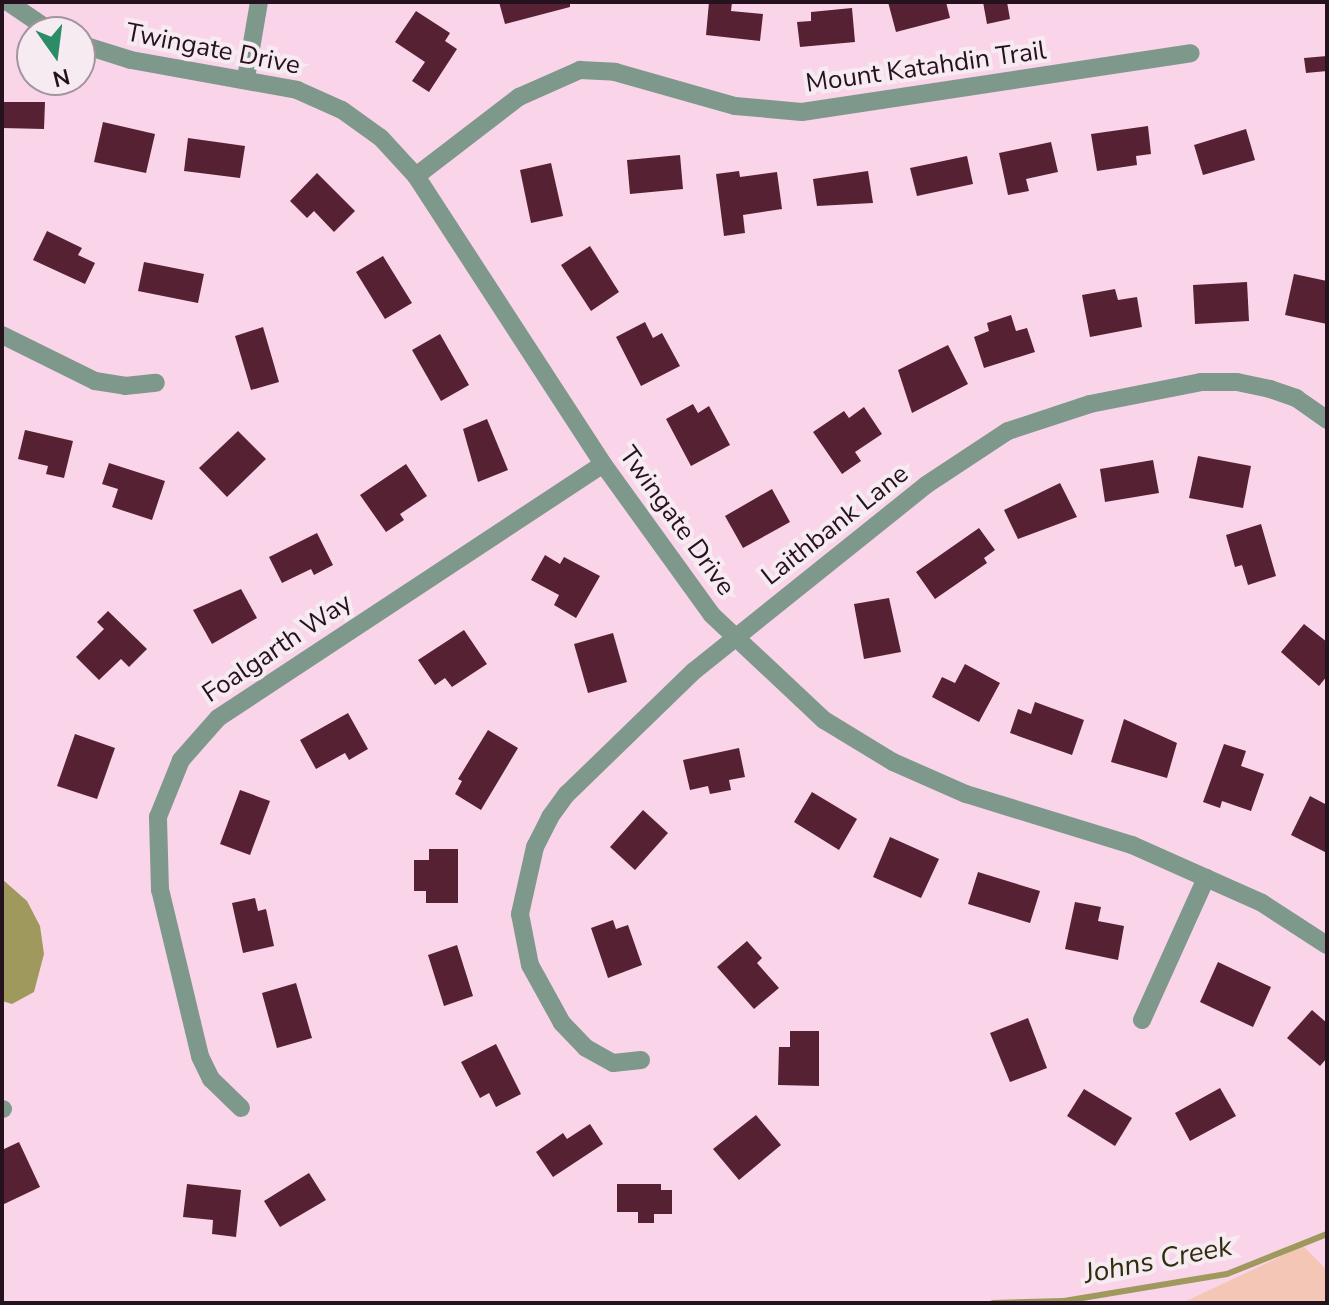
<!DOCTYPE html>
<html>
<head>
<meta charset="utf-8">
<style>
  body { margin:0 }
  #map { position:relative; width:1329px; height:1305px; overflow:hidden; background:#fad5ea; font-family:"Nunito Sans",sans-serif }
  div>[style] { position:absolute }
  .green>* { inset:0; background:#f3c6b5 }
  .water>* { inset:0; background:#a0995d }
  .stream>* { height:6px; margin:-3px; padding:0 3px; transform-origin:3px; border-radius:3px; background:#a0995d }
  .building>* { inset:0; background:#562132 }
  .minor>* { height:18px; margin:-9px; padding:0 9px; transform-origin:9px; border-radius:9px; background:#7e998b }
  span { translate:-50% -50%; white-space:nowrap; text-align:center; line-height:1.15; -webkit-text-stroke:8px #f7ebf2; paint-order:stroke }
  .street-label { font-size:26px; color:#26111f }
  .water-label { font-size:28px; color:#2f2c10; font-style:italic }
  .frame { position:absolute; inset:0; border:4px solid #26111f; pointer-events:none }
  .north { position:absolute; left:16px; top:16px; width:80px; height:80px; box-sizing:border-box; background:#f7ebf2; border:2px solid #a3949e; border-radius:50%; rotate:166deg; font-size:22px; font-weight:700; line-height:32px; text-align:center; color:#26111f }
  .north::after { content:''; display:block; margin:auto; width:28px; height:36px; background:#2b8c65; clip-path:polygon(50% 0,100% 100%,50% 72%,0 100%) }
</style>
</head>
<body>
<div id="map">
  <div class="green">
    <div style="clip-path:polygon(1303px 1246px,1327px 1270px,1327px 1303px,1182px 1303px)"></div>
  </div>
  <div class="water">
    <div style="clip-path:polygon(2px 879px,27px 901px,40px 926px,44px 954px,34px 992px,12px 1004px,2px 1001px)"></div>
  </div>
  <div class="stream">
    <div style="left:993px;top:1303px;width:71px;rotate:-1.6deg"></div>
    <div style="left:1064px;top:1301px;width:165px;rotate:-9.4deg"></div>
    <div style="left:1227px;top:1274px;width:108px;rotate:-21.8deg"></div>
  </div>
  <div class="building">
    <div style="clip-path:polygon(499px 2px,570px 2px,570px 7px,505px 24px)"></div>
    <div style="clip-path:polygon(709px 2px,732px 2px,731px 11px,763px 14px,760px 41px,706px 35px)"></div>
    <div style="clip-path:polygon(888px 2px,946px 2px,950px 18px,896px 32px)"></div>
    <div style="clip-path:polygon(983px 2px,1007px 2px,1010px 19px,987px 24px)"></div>
    <div style="clip-path:polygon(852px 8px,855px 42px,800px 47px,797px 22px,811px 21px,811px 12px)"></div>
    <div style="clip-path:polygon(416px 11px,450px 33px,445px 41px,457px 49px,429px 92px,412px 81px,425px 62px,395px 42px)"></div>
    <div style="clip-path:polygon(1327px 56px,1327px 71px,1306px 73px,1304px 58px)"></div>
    <div style="clip-path:polygon(2px 102px,45px 102px,44px 129px,2px 128px)"></div>
    <div style="clip-path:polygon(103px 122px,155px 134px,146px 173px,94px 162px)"></div>
    <div style="clip-path:polygon(1148px 126px,1151px 154px,1136px 156px,1137px 165px,1097px 171px,1091px 134px)"></div>
    <div style="clip-path:polygon(1246px 129px,1255px 160px,1203px 175px,1194px 145px)"></div>
    <div style="clip-path:polygon(188px 138px,245px 146px,240px 178px,184px 171px)"></div>
    <div style="clip-path:polygon(1051px 142px,1058px 172px,1026px 179px,1029px 191px,1008px 195px,999px 153px)"></div>
    <div style="clip-path:polygon(680px 155px,683px 189px,630px 194px,627px 160px)"></div>
    <div style="clip-path:polygon(967px 156px,973px 184px,917px 196px,910px 168px)"></div>
    <div style="clip-path:polygon(551px 163px,563px 216px,531px 223px,520px 170px)"></div>
    <div style="clip-path:polygon(739px 171px,740px 177px,777px 172px,782px 209px,743px 215px,745px 233px,724px 236px,716px 174px)"></div>
    <div style="clip-path:polygon(868px 171px,873px 203px,817px 206px,813px 179px)"></div>
    <div style="clip-path:polygon(317px 173px,355px 211px,334px 232px,314px 211px,307px 218px,290px 201px)"></div>
    <div style="clip-path:polygon(47px 231px,82px 248px,78px 255px,95px 263px,85px 284px,33px 260px)"></div>
    <div style="clip-path:polygon(590px 246px,619px 292px,591px 311px,561px 265px)"></div>
    <div style="clip-path:polygon(383px 256px,412px 303px,385px 319px,356px 272px)"></div>
    <div style="clip-path:polygon(144px 262px,204px 274px,198px 303px,138px 291px)"></div>
    <div style="clip-path:polygon(1294px 274px,1327px 281px,1327px 324px,1285px 315px)"></div>
    <div style="clip-path:polygon(1247px 282px,1249px 321px,1195px 324px,1193px 285px)"></div>
    <div style="clip-path:polygon(1115px 289px,1118px 300px,1137px 297px,1142px 327px,1090px 337px,1082px 295px)"></div>
    <div style="clip-path:polygon(1011px 315px,1016px 331px,1027px 328px,1035px 352px,984px 368px,974px 337px,989px 331px,987px 323px)"></div>
    <div style="clip-path:polygon(645px 322px,653px 338px,662px 333px,680px 366px,641px 386px,616px 337px)"></div>
    <div style="clip-path:polygon(263px 327px,279px 382px,251px 390px,235px 336px)"></div>
    <div style="clip-path:polygon(440px 334px,469px 385px,441px 401px,412px 350px)"></div>
    <div style="clip-path:polygon(948px 345px,968px 384px,912px 413px,898px 370px)"></div>
    <div style="clip-path:polygon(693px 404px,698px 413px,709px 406px,730px 445px,691px 466px,666px 419px)"></div>
    <div style="clip-path:polygon(864px 407px,882px 434px,855px 452px,861px 461px,842px 474px,813px 432px,844px 411px,849px 418px)"></div>
    <div style="clip-path:polygon(487px 419px,508px 470px,478px 482px,463px 429px)"></div>
    <div style="clip-path:polygon(25px 430px,73px 441px,64px 478px,46px 474px,48px 466px,18px 459px)"></div>
    <div style="clip-path:polygon(238px 431px,266px 459px,227px 497px,199px 468px)"></div>
    <div style="clip-path:polygon(1198px 456px,1251px 466px,1243px 508px,1189px 498px)"></div>
    <div style="clip-path:polygon(1153px 460px,1159px 493px,1105px 502px,1100px 469px)"></div>
    <div style="clip-path:polygon(109px 463px,165px 481px,152px 520px,112px 507px,118px 489px,102px 484px)"></div>
    <div style="clip-path:polygon(406px 464px,427px 496px,400px 514px,404px 520px,386px 532px,360px 495px)"></div>
    <div style="clip-path:polygon(1060px 483px,1077px 517px,1018px 539px,1004px 510px)"></div>
    <div style="clip-path:polygon(772px 489px,790px 522px,743px 548px,725px 516px)"></div>
    <div style="clip-path:polygon(1261px 524px,1276px 576px,1248px 585px,1242px 565px,1235px 567px,1226px 535px)"></div>
    <div style="clip-path:polygon(979px 528px,995px 550px,984px 558px,987px 563px,935px 599px,916px 572px)"></div>
    <div style="clip-path:polygon(317px 533px,333px 565px,314px 575px,311px 569px,282px 583px,269px 557px)"></div>
    <div style="clip-path:polygon(545px 555px,560px 564px,564px 557px,600px 576px,576px 618px,554px 605px,559px 595px,531px 580px)"></div>
    <div style="clip-path:polygon(241px 589px,257px 618px,212px 644px,193px 610px)"></div>
    <div style="clip-path:polygon(889px 598px,901px 652px,864px 659px,854px 604px)"></div>
    <div style="clip-path:polygon(108px 611px,147px 649px,129px 667px,121px 659px,99px 680px,76px 657px,104px 629px,97px 622px)"></div>
    <div style="clip-path:polygon(1304px 624px,1327px 642px,1327px 676px,1319px 686px,1281px 652px)"></div>
    <div style="clip-path:polygon(464px 630px,487px 664px,452px 687px,445px 678px,435px 685px,418px 660px)"></div>
    <div style="clip-path:polygon(613px 633px,627px 682px,588px 693px,574px 644px)"></div>
    <div style="clip-path:polygon(965px 664px,1000px 683px,979px 722px,932px 697px,942px 677px,955px 683px)"></div>
    <div style="clip-path:polygon(1035px 702px,1084px 720px,1072px 755px,1010px 733px,1018px 709px,1031px 714px)"></div>
    <div style="clip-path:polygon(348px 713px,368px 749px,349px 760px,345px 753px,316px 769px,300px 740px)"></div>
    <div style="clip-path:polygon(1124px 719px,1177px 743px,1167px 778px,1111px 762px)"></div>
    <div style="clip-path:polygon(488px 730px,518px 748px,481px 810px,455px 794px,462px 781px,458px 779px)"></div>
    <div style="clip-path:polygon(75px 734px,115px 748px,97px 799px,57px 786px)"></div>
    <div style="clip-path:polygon(1224px 744px,1246px 751px,1241px 766px,1264px 774px,1251px 811px,1222px 801px,1220px 808px,1203px 802px)"></div>
    <div style="clip-path:polygon(739px 748px,745px 777px,729px 780px,731px 790px,710px 794px,708px 786px,690px 790px,683px 760px)"></div>
    <div style="clip-path:polygon(240px 790px,270px 801px,250px 855px,220px 844px)"></div>
    <div style="clip-path:polygon(812px 792px,857px 819px,839px 850px,794px 822px)"></div>
    <div style="clip-path:polygon(1310px 796px,1327px 805px,1327px 853px,1291px 835px)"></div>
    <div style="clip-path:polygon(643px 810px,668px 833px,635px 870px,610px 847px)"></div>
    <div style="clip-path:polygon(890px 837px,939px 859px,921px 898px,873px 877px)"></div>
    <div style="clip-path:polygon(429px 849px,458px 849px,458px 903px,426px 903px,426px 891px,414px 891px,414px 860px,429px 860px)"></div>
    <div style="clip-path:polygon(978px 872px,1040px 891px,1030px 923px,968px 904px)"></div>
    <div style="clip-path:polygon(255px 898px,258px 911px,266px 909px,274px 946px,243px 953px,232px 903px)"></div>
    <div style="clip-path:polygon(1075px 902px,1101px 907px,1098px 921px,1124px 926px,1118px 960px,1065px 949px)"></div>
    <div style="clip-path:polygon(613px 920px,616px 929px,628px 925px,642px 965px,608px 978px,591px 928px)"></div>
    <div style="clip-path:polygon(747px 941px,762px 958px,757px 963px,779px 988px,754px 1009px,717px 967px)"></div>
    <div style="clip-path:polygon(457px 945px,473px 996px,444px 1006px,428px 955px)"></div>
    <div style="clip-path:polygon(1218px 962px,1271px 987px,1253px 1027px,1200px 1002px)"></div>
    <div style="clip-path:polygon(296px 983px,312px 1038px,277px 1048px,262px 993px)"></div>
    <div style="clip-path:polygon(1312px 1010px,1327px 1023px,1327px 1058px,1320px 1066px,1287px 1038px)"></div>
    <div style="clip-path:polygon(1028px 1018px,1047px 1068px,1010px 1082px,990px 1033px)"></div>
    <div style="clip-path:polygon(790px 1031px,819px 1031px,819px 1086px,778px 1085px,779px 1047px,790px 1047px)"></div>
    <div style="clip-path:polygon(496px 1044px,521px 1094px,496px 1107px,489px 1093px,480px 1098px,461px 1062px)"></div>
    <div style="clip-path:polygon(1220px 1088px,1236px 1116px,1190px 1141px,1175px 1113px)"></div>
    <div style="clip-path:polygon(1084px 1089px,1132px 1118px,1115px 1146px,1067px 1116px)"></div>
    <div style="clip-path:polygon(756px 1115px,781px 1145px,739px 1180px,713px 1149px)"></div>
    <div style="clip-path:polygon(590px 1124px,603px 1144px,553px 1177px,536px 1152px,563px 1133px,567px 1139px)"></div>
    <div style="clip-path:polygon(19px 1142px,40px 1187px,2px 1205px,2px 1150px)"></div>
    <div style="clip-path:polygon(309px 1173px,326px 1200px,280px 1227px,264px 1201px)"></div>
    <div style="clip-path:polygon(187px 1184px,241px 1190px,236px 1237px,212px 1234px,213px 1220px,183px 1217px)"></div>
    <div style="clip-path:polygon(617px 1184px,661px 1184px,661px 1190px,672px 1190px,672px 1214px,654px 1214px,654px 1223px,638px 1223px,638px 1212px,617px 1212px)"></div>
  </div>
  <div class="minor">
    <div style="left:8px;top:2px;width:53px;rotate:34.3deg"></div>
    <div style="left:80px;top:44px;width:53px;rotate:17.4deg"></div>
    <div style="left:131px;top:60px;width:169px;rotate:10.2deg"></div>
    <div style="left:297px;top:90px;width:49px;rotate:24deg"></div>
    <div style="left:342px;top:110px;width:48px;rotate:35.7deg"></div>
    <div style="left:381px;top:138px;width:52px;rotate:47.4deg"></div>
    <div style="left:416px;top:176px;width:343px;rotate:57deg"></div>
    <div style="left:603px;top:464px;width:186px;rotate:54.2deg"></div>
    <div style="left:712px;top:615px;width:154px;rotate:43.2deg"></div>
    <div style="left:824px;top:720px;width:81px;rotate:31.3deg"></div>
    <div style="left:893px;top:762px;width:80px;rotate:23.7deg"></div>
    <div style="left:966px;top:794px;width:174px;rotate:17.1deg"></div>
    <div style="left:1132px;top:845px;width:142px;rotate:24deg"></div>
    <div style="left:1262px;top:903px;width:77px;rotate:32.9deg"></div>
    <div style="left:246px;top:78px;width:77px;rotate:-80.3deg"></div>
    <div style="left:416px;top:176px;width:130px;rotate:-37.5deg"></div>
    <div style="left:519px;top:97px;width:67px;rotate:-23.9deg"></div>
    <div style="left:580px;top:70px;width:35px;rotate:3deg"></div>
    <div style="left:615px;top:72px;width:125px;rotate:15.8deg"></div>
    <div style="left:735px;top:106px;width:67px;rotate:5.1deg"></div>
    <div style="left:802px;top:112px;width:393px;rotate:-8.6deg"></div>
    <div style="left:2px;top:335px;width:104px;rotate:26.3deg"></div>
    <div style="left:95px;top:381px;width:30px;rotate:9deg"></div>
    <div style="left:125px;top:386px;width:31px;rotate:-6deg"></div>
    <div style="left:1142px;top:1020px;width:156px;rotate:-65.7deg"></div>
    <div style="left:641px;top:1060px;width:28px;rotate:174deg"></div>
    <div style="left:613px;top:1063px;width:31px;rotate:-151deg"></div>
    <div style="left:586px;top:1048px;width:35px;rotate:-134deg"></div>
    <div style="left:562px;top:1023px;width:66px;rotate:-118.9deg"></div>
    <div style="left:530px;top:965px;width:52px;rotate:-101.1deg"></div>
    <div style="left:520px;top:914px;width:69px;rotate:-77.4deg"></div>
    <div style="left:535px;top:847px;width:34px;rotate:-63deg"></div>
    <div style="left:550px;top:817px;width:29px;rotate:-54deg"></div>
    <div style="left:567px;top:794px;width:177px;rotate:-44.1deg"></div>
    <div style="left:694px;top:671px;width:297px;rotate:-38.7deg"></div>
    <div style="left:926px;top:485px;width:98px;rotate:-33.4deg"></div>
    <div style="left:1008px;top:431px;width:86px;rotate:-18.2deg"></div>
    <div style="left:1090px;top:404px;width:113px;rotate:-11.2deg"></div>
    <div style="left:1201px;top:382px;width:36px"></div>
    <div style="left:1237px;top:382px;width:34px;rotate:12deg"></div>
    <div style="left:1270px;top:389px;width:28px;rotate:19deg"></div>
    <div style="left:1296px;top:398px;width:38px;rotate:35deg"></div>
    <div style="left:241px;top:1108px;width:42px;rotate:-136deg"></div>
    <div style="left:211px;top:1079px;width:25px;rotate:-116deg"></div>
    <div style="left:200px;top:1056px;width:171px;rotate:-103.5deg"></div>
    <div style="left:160px;top:890px;width:73px;rotate:-91.6deg"></div>
    <div style="left:158px;top:817px;width:61px;rotate:-68deg"></div>
    <div style="left:181px;top:760px;width:56px;rotate:-48.6deg"></div>
    <div style="left:218px;top:718px;width:461px;rotate:-33.4deg"></div>
    <div style="left:2px;top:1109px;width:1px"></div>
  </div>
  <div class="street-label">
    <span style="left:213px;top:49px;rotate:11deg">Twingate Drive</span>
    <span style="left:926px;top:67px;rotate:-8deg">Mount Katahdin Trail</span>
    <span style="left:677px;top:521px;rotate:54deg">Twingate Drive</span>
    <span style="left:835px;top:525px;rotate:-38deg">Laithbank Lane</span>
    <span style="left:277px;top:648px;rotate:-34deg">Foalgarth Way</span>
  </div>
  <div class="water-label">
    <span style="left:1158px;top:1260px;rotate:-11deg">Johns Creek</span>
  </div>
  <div class="frame"></div>
  <div class="north">N</div>
</div>
</body>
</html>
